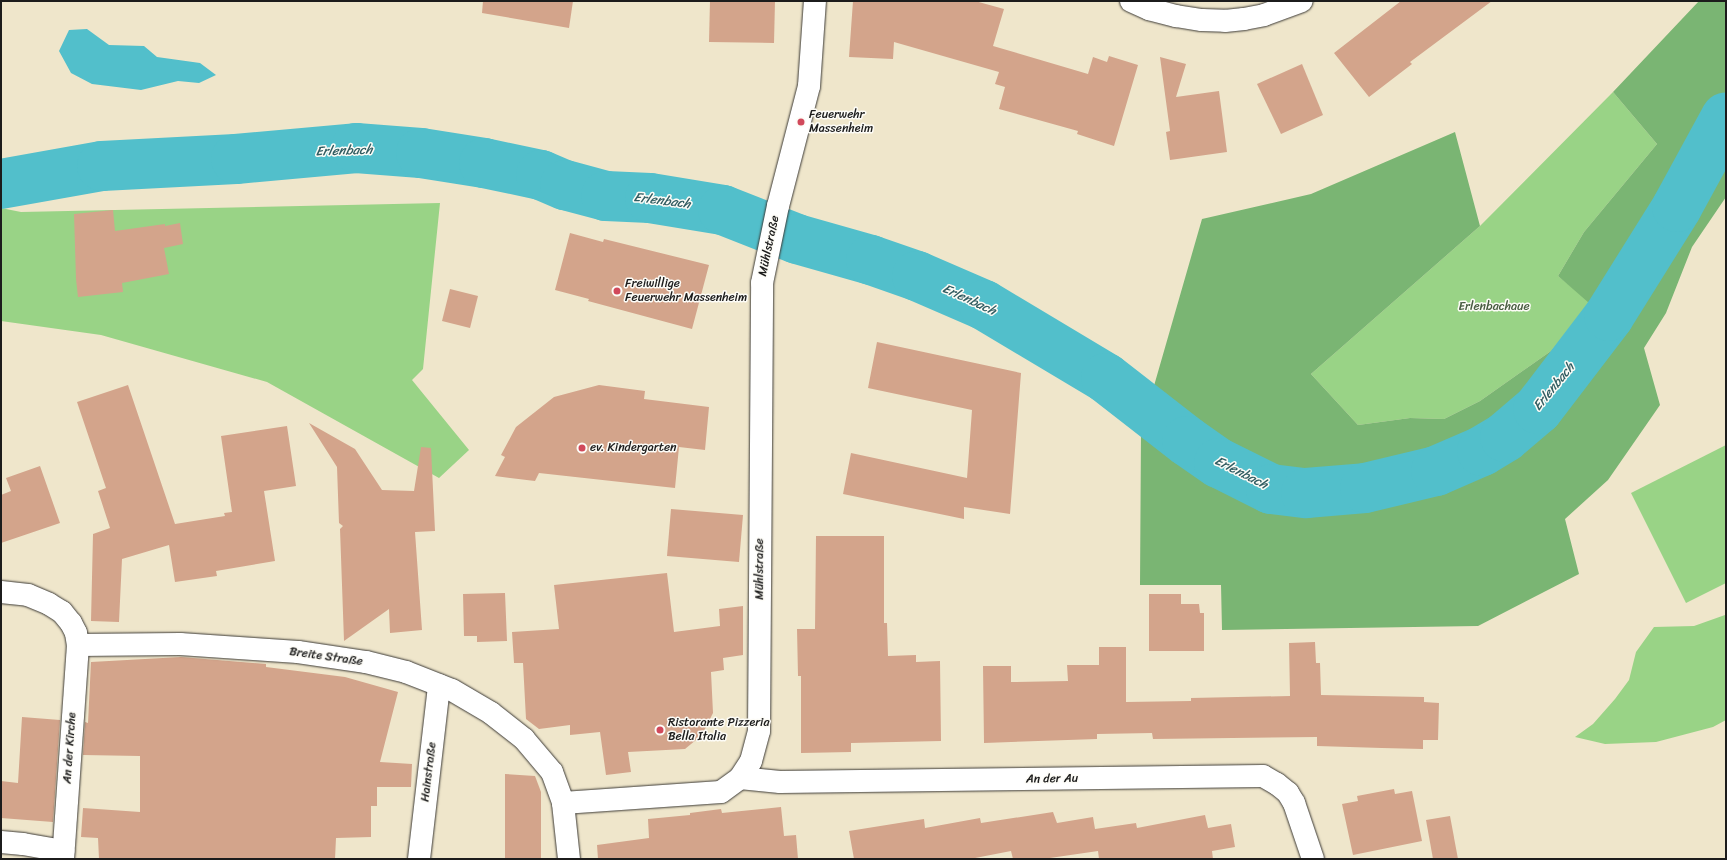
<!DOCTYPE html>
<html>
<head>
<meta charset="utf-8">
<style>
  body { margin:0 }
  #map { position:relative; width:1727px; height:860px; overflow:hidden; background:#efe6cb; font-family:Sriracha,sans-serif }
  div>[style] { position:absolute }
  .green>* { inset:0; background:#99d386 }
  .forest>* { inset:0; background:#7ab573 }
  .water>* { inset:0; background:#52bfcb }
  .river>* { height:50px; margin:-25px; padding:0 25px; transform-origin:25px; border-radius:25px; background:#52bfcb }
  .building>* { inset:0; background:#d3a48b }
  .roads { filter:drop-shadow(0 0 1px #3c3a36) drop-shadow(0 0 1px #3c3a36) }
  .street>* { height:22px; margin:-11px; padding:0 11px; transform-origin:11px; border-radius:11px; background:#fff }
  .dots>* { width:11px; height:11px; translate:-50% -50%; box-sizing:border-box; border:2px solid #fdfcf7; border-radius:50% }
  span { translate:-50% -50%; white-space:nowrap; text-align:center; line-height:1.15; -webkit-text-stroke:3px #fdfcf7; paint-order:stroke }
  .poi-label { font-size:12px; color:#1c1c1c }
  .left { translate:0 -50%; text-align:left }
  .street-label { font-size:12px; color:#1c1c1c }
  .park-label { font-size:12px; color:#485c41 }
  .water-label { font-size:13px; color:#325d62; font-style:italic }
  .frame { position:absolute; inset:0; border:2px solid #1c1c1c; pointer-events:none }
</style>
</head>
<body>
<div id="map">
  <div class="green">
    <div style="clip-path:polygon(1613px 92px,1657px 144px,1584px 232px,1558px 276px,1590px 302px,1551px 351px,1480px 401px,1444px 419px,1410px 418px,1358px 425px,1311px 374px,1480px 226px)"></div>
    <div style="clip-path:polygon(440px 203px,423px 369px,412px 380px,469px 450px,439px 478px,267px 382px,101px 335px,1px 321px,1px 208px,21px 212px)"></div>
    <div style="clip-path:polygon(1726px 445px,1726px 583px,1686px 603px,1631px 493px)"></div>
    <div style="clip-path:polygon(1725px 615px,1726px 720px,1713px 727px,1656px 742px,1605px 744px,1575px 737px,1593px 724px,1615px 699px,1629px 680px,1636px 652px,1654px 627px,1694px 626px)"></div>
  </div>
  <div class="forest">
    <div style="clip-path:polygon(1699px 1px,1726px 1px,1726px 197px,1692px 247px,1666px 313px,1644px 348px,1660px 405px,1608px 480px,1565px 519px,1579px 574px,1478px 626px,1222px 630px,1221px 585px,1140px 585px,1141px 431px,1202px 219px,1311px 194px,1455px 132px,1480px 226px,1311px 374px,1358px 425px,1410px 418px,1444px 419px,1480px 401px,1551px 351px,1589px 303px,1558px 276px,1584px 232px,1657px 144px,1613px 92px)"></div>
  </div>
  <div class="water">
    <div style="clip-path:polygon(87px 29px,109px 45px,144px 46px,157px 57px,200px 63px,216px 75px,199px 83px,178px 81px,141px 90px,92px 84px,71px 73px,59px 51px,69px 30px)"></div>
  </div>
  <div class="river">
    <div style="left:1px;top:184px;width:103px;rotate:-10.1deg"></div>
    <div style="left:102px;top:166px;width:134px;rotate:-3deg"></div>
    <div style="left:236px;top:159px;width:121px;rotate:-5.2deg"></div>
    <div style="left:356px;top:148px;width:65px;rotate:4.4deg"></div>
    <div style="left:421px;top:153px;width:64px;rotate:9deg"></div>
    <div style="left:484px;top:163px;width:58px;rotate:11.9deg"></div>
    <div style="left:541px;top:175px;width:26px;rotate:23deg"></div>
    <div style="left:565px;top:185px;width:42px;rotate:15deg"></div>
    <div style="left:606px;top:196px;width:44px;rotate:2.6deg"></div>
    <div style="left:650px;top:198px;width:74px;rotate:9.3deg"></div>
    <div style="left:723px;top:210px;width:79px;rotate:21.4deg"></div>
    <div style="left:797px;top:239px;width:77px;rotate:15.8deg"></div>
    <div style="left:871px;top:260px;width:49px;rotate:19.2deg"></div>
    <div style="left:917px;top:276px;width:73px;rotate:23.4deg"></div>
    <div style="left:984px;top:305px;width:142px;rotate:30.9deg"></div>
    <div style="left:1106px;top:378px;width:103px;rotate:37.9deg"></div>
    <div style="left:1187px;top:441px;width:39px;rotate:35deg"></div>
    <div style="left:1219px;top:463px;width:58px;rotate:26.6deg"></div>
    <div style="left:1271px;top:489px;width:35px;rotate:7deg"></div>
    <div style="left:1306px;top:493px;width:59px;rotate:-4.8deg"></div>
    <div style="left:1365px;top:488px;width:73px;rotate:-13.5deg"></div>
    <div style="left:1436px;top:471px;width:50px;rotate:-23.5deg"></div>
    <div style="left:1482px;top:451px;width:27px;rotate:-31deg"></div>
    <div style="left:1505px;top:437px;width:43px;rotate:-40.3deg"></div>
    <div style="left:1538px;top:409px;width:117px;rotate:-52.6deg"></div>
    <div style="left:1609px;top:316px;width:128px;rotate:-58deg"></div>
    <div style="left:1677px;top:207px;width:102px;rotate:-61.4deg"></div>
  </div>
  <div class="building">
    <div style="clip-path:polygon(483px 1px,573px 1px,569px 28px,482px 13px)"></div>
    <div style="clip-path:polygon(710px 1px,775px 1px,774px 43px,709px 42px)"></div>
    <div style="clip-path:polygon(853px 1px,975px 1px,1004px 9px,993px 46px,1088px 74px,1093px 57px,1107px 62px,1109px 56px,1138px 65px,1114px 146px,1077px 134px,1078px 131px,999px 109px,1005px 87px,995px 84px,999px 72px,894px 42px,893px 59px,849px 57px)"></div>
    <div style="clip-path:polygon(1401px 1px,1492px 1px,1410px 62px,1412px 64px,1369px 97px,1334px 53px)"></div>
    <div style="clip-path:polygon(1160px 57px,1186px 64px,1176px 97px,1219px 91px,1227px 152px,1170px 160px,1166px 132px,1170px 131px)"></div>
    <div style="clip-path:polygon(1302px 64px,1323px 115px,1281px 134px,1257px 84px)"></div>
    <div style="clip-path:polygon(113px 210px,115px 231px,165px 224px,165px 226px,180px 223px,183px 244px,164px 248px,169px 274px,122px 283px,123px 292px,78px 297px,76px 279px,74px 214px)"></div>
    <div style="clip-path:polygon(570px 233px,603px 242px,604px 239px,709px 265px,692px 329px,588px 301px,589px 299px,555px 290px)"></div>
    <div style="clip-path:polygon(450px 289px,478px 296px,470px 328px,442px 321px)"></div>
    <div style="clip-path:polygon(877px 342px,1021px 373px,1010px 514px,964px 507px,964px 519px,843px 494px,851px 453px,967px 478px,972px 410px,868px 388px)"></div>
    <div style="clip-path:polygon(128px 385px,175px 524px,225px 516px,224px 513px,232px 512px,221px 436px,287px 426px,296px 486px,264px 491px,275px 561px,216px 571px,217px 576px,175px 582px,169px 545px,122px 559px,119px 622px,91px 621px,93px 534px,110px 528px,98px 491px,106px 488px,77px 402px)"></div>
    <div style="clip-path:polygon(599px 385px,645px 391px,644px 399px,709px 407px,705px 450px,679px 447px,675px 488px,539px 473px,535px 481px,495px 476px,505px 457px,501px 455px,516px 427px,554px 397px)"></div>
    <div style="clip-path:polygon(309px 423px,355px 449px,382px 490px,414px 491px,421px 447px,431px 448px,435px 531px,415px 532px,422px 630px,390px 633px,389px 609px,344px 641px,340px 529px,343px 526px,339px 523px,337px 467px)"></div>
    <div style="clip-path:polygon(40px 466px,60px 523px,1px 543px,1px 495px,11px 491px,6px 478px)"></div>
    <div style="clip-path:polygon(671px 509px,743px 515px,739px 562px,667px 556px)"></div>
    <div style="clip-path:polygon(816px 536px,884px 536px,884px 623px,887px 623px,888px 656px,916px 655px,916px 662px,940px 661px,941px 741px,851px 743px,851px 752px,801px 753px,801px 676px,798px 676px,797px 629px,815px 629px)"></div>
    <div style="clip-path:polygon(667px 573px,674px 632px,720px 626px,719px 609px,743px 606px,743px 655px,723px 658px,724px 670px,711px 672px,713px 713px,702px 735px,685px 749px,628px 752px,631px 772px,606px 775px,600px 732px,570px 735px,570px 725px,539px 729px,526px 719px,523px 663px,514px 663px,512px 632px,559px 629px,554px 585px)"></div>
    <div style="clip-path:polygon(505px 593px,507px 641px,477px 642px,477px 636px,464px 636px,463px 594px)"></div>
    <div style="clip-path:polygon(1149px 594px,1181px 594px,1181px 604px,1199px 604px,1200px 613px,1204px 613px,1204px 651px,1149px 651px)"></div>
    <div style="clip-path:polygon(1315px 642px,1316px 663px,1320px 663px,1321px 695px,1424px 697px,1424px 702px,1439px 703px,1438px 740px,1423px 740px,1423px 749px,1382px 748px,1317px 746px,1317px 737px,1153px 739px,1152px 733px,1097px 734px,1097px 739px,984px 743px,983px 666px,1011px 666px,1011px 682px,1068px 681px,1067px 665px,1099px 665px,1099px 647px,1126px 647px,1126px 702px,1191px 701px,1191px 698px,1290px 696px,1289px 643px)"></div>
    <div style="clip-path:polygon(181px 657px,266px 664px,266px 667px,345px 677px,398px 692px,380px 762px,412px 764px,411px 787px,377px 787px,377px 806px,371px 806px,371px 837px,336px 838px,335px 859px,99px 859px,98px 838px,81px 837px,83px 808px,140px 812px,140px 756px,83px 755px,85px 722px,88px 723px,91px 662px)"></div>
    <div style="clip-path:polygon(22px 717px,60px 720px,53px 822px,1px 818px,1px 781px,18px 783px)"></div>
    <div style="clip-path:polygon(505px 774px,535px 776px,541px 792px,541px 859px,505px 859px)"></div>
    <div style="clip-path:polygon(1394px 789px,1395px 794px,1412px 791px,1422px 841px,1353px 855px,1342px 804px,1358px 801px,1357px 796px)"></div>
    <div style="clip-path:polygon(781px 807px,784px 836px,796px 835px,798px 859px,598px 859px,597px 845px,649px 838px,648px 819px,690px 815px,690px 813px,721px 809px,722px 813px)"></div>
    <div style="clip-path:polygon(1053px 812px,1057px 823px,1093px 817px,1095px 829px,1136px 823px,1137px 828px,1205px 815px,1208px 828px,1231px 824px,1235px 847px,1212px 851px,1213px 859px,1099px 859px,1098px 851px,1043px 859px,1013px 859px,1011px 851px,970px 859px,854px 859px,849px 831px,924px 819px,925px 828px,980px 818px,981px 823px)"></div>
    <div style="clip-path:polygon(1450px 816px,1458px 859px,1433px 859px,1426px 820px)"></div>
  </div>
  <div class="roads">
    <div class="street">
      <div style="left:1131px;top:1px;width:20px;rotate:24deg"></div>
      <div style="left:1149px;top:9px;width:28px;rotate:15deg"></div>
      <div style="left:1176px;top:16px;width:26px;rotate:9deg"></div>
      <div style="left:1202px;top:20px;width:23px;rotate:2deg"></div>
      <div style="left:1225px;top:21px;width:19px;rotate:-6deg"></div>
      <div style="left:1244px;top:19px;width:20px;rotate:-11deg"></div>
      <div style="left:1264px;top:15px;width:40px;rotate:-20.2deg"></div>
      <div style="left:1px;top:592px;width:27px;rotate:6deg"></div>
      <div style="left:28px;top:595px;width:23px;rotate:23deg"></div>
      <div style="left:49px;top:604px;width:15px;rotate:32deg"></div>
      <div style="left:62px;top:612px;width:14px;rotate:51deg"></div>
      <div style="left:71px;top:623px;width:11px;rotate:63deg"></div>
      <div style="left:76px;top:633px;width:12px;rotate:81deg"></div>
      <div style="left:78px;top:645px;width:215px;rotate:94deg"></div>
      <div style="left:78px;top:645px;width:102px;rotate:-0.6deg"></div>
      <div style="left:180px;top:644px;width:118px;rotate:3.9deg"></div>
      <div style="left:298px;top:652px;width:69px;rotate:8.4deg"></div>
      <div style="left:366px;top:662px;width:41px;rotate:14deg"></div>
      <div style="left:406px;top:672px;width:49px;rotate:21.4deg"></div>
      <div style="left:452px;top:690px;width:45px;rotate:30.5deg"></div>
      <div style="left:491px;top:713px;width:42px;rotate:38.2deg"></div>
      <div style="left:524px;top:739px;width:43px;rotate:49.7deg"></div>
      <div style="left:552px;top:772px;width:33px;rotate:70deg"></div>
      <div style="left:563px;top:803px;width:56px;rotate:83.9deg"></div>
      <div style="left:740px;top:778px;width:40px;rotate:5.7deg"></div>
      <div style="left:780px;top:782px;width:483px;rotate:-0.7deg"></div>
      <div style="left:1263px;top:776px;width:16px;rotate:30deg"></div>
      <div style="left:1277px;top:784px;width:14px;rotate:39deg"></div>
      <div style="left:1288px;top:793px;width:12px;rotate:59deg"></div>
      <div style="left:1294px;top:803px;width:59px;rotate:71.3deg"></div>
      <div style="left:563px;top:803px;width:158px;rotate:-4deg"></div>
      <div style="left:721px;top:792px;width:24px;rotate:-36deg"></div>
      <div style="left:740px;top:778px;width:20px;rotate:-57deg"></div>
      <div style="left:751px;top:761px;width:31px;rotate:-75deg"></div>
      <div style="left:759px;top:731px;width:448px;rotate:-89.6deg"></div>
      <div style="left:762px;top:283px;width:79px;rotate:-78.3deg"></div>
      <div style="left:778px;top:206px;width:124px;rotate:-75.5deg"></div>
      <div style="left:809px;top:86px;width:85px;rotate:-86deg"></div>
      <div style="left:1px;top:842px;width:22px;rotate:5deg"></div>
      <div style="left:23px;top:844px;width:41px;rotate:9.9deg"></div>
      <div style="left:419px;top:859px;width:175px;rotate:-83.4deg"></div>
    </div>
  </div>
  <div class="dots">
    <div style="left:801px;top:122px;background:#d1495b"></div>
    <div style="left:617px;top:291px;background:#d1495b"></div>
    <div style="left:582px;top:448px;background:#d1495b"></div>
    <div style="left:660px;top:730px;background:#d1495b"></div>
  </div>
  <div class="poi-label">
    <span class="left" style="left:809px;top:122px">Feuerwehr<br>Massenheim</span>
    <span class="left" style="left:625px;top:291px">Freiwillige<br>Feuerwehr Massenheim</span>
    <span class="left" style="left:590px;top:448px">ev. Kindergarten</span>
    <span class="left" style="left:668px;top:730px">Ristorante Pizzeria<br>Bella Italia</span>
  </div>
  <div class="street-label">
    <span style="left:769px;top:246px;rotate:-78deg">Mühlstraße</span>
    <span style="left:760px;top:569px;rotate:-90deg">Mühlstraße</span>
    <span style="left:326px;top:657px;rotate:8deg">Breite Straße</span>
    <span style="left:70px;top:748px;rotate:-86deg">An der Kirche</span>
    <span style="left:429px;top:772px;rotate:-83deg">Hainstraße</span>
    <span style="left:1052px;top:779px;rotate:-1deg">An der Au</span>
  </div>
  <div class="park-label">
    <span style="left:1494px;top:307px">Erlenbachaue</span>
  </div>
  <div class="water-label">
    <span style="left:344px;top:151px;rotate:-2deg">Erlenbach</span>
    <span style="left:662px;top:201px;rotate:7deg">Erlenbach</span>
    <span style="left:969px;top:300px;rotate:25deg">Erlenbach</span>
    <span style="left:1554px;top:387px;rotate:-51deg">Erlenbach</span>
    <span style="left:1241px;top:473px;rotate:27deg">Erlenbach</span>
  </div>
  <div class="frame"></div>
</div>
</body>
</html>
